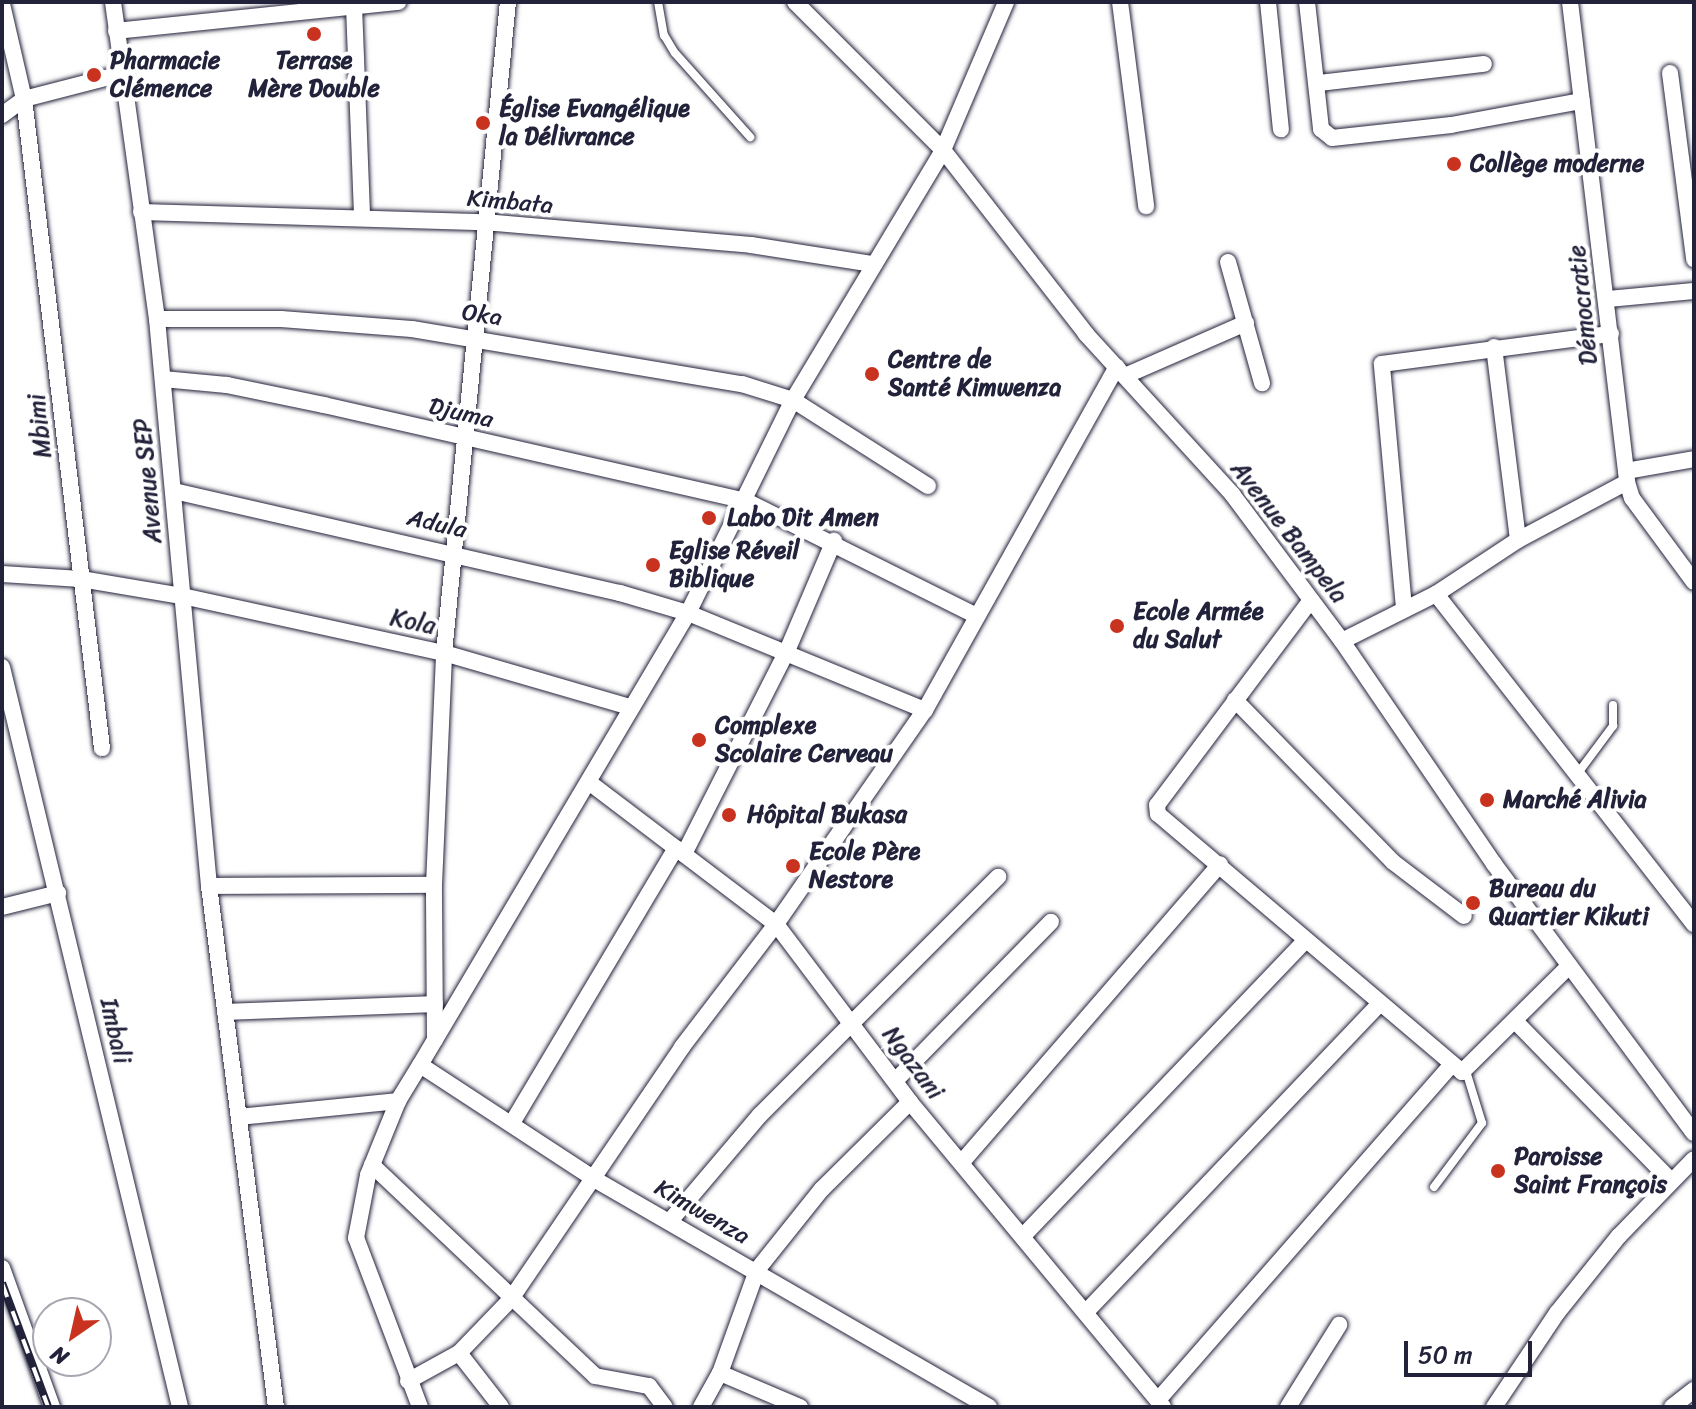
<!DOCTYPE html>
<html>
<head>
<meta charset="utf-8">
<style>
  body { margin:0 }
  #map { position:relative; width:1696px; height:1409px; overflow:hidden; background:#fff; font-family:Sriracha,sans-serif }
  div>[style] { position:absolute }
  .roads { filter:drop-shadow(0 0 2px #22223b) drop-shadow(0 0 2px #22223b) }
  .lane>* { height:8px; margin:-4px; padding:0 4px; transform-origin:4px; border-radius:4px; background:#fff }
  .street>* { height:16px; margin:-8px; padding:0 8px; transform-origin:8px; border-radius:8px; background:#fff }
  .rail>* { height:8px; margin-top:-4px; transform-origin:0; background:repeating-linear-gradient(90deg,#fff 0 15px,#22223b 0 30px); box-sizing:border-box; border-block:2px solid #22223b }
  .dots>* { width:22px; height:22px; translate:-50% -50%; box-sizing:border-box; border:4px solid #fff; border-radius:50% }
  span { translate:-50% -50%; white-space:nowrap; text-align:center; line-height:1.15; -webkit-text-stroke:8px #fff; paint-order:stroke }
  .poi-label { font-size:24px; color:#22223b; font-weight:700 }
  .left { translate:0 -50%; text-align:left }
  .street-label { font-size:24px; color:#22223b }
  .frame { position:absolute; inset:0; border:4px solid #22223b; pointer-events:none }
  .north { position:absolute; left:32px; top:1297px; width:80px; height:80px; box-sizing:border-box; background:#fff; border:2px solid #a7a7b1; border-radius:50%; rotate:214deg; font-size:22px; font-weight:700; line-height:32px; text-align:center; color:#22223b }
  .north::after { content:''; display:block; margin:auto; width:28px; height:36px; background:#c8321e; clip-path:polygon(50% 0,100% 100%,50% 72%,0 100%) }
  .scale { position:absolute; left:1404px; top:1341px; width:128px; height:36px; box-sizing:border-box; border:4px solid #22223b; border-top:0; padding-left:10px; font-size:24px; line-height:28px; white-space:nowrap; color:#22223b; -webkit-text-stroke:6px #fff; paint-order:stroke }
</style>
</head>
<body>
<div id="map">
  <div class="roads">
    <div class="lane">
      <div style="left:658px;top:2px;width:34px;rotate:80deg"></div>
      <div style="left:664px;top:35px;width:21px;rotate:59deg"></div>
      <div style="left:675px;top:53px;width:113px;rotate:48.2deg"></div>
      <div style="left:1578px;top:773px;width:59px;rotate:-53.3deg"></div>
      <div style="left:1613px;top:726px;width:21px;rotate:-90deg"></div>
      <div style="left:1434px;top:1187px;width:80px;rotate:-53.1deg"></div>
      <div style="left:1482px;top:1123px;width:54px;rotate:-107.1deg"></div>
    </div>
    <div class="street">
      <div style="left:113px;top:2px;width:320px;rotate:82.1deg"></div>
      <div style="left:157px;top:319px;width:569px;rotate:84.76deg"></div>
      <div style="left:209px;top:886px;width:525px;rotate:82.67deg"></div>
      <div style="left:795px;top:2px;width:209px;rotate:45deg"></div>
      <div style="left:943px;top:150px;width:233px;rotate:52.1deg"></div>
      <div style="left:1086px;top:334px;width:217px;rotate:47.6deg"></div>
      <div style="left:1232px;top:494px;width:184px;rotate:53.2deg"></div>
      <div style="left:1342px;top:641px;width:270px;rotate:55.7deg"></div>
      <div style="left:1494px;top:864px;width:335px;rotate:53.4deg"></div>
      <div style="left:1120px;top:2px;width:206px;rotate:82.7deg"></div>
      <div style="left:1268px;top:2px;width:128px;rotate:84.2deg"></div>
      <div style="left:1307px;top:2px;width:128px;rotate:83.7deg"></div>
      <div style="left:1321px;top:129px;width:14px;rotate:39deg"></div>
      <div style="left:1332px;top:138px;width:120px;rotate:-6.2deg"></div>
      <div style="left:1451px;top:125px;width:133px;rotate:-10.4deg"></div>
      <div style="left:1570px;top:2px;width:483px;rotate:83.2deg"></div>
      <div style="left:1627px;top:482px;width:17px;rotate:73deg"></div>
      <div style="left:1632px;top:498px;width:104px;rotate:53.6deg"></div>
      <div style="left:2px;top:4px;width:98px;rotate:77deg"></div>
      <div style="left:24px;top:99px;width:654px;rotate:83.15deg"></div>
      <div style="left:354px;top:6px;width:210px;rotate:87.8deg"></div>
      <div style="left:116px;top:31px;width:284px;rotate:-5.9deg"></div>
      <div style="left:1670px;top:73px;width:188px;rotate:82.6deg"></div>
      <div style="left:1319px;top:83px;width:166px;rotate:-6.6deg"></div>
      <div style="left:2px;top:115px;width:27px;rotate:-36deg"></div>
      <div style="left:24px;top:99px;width:100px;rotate:-14.5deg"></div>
      <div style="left:141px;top:212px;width:343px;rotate:1.7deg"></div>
      <div style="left:484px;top:222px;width:268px;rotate:4.9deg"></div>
      <div style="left:751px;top:245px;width:122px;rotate:8.9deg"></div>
      <div style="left:1228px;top:262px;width:126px;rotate:74.3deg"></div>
      <div style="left:1608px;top:299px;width:86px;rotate:-5.3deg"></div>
      <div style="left:157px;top:319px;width:124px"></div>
      <div style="left:281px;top:319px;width:131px;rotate:4.4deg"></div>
      <div style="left:412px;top:329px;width:335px;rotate:9.5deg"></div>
      <div style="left:742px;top:384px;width:53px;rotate:17.4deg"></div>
      <div style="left:793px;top:400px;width:160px;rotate:32.5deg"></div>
      <div style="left:1494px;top:347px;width:194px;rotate:82.9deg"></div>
      <div style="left:1127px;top:375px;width:130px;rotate:-23.6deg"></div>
      <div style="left:163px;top:379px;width:64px;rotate:5.4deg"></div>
      <div style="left:227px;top:385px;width:99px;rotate:11.7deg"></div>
      <div style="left:324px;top:405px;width:433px;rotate:12.8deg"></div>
      <div style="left:746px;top:501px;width:258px;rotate:26.5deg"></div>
      <div style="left:1626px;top:471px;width:69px;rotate:-10deg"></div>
      <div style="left:174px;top:491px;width:458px;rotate:12.9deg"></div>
      <div style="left:620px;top:593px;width:71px;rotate:16.4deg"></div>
      <div style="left:688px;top:613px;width:256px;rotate:22.3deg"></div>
      <div style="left:2px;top:574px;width:79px;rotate:3.6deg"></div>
      <div style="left:81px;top:579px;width:102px;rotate:9.6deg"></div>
      <div style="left:182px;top:596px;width:268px;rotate:12.3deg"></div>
      <div style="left:444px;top:653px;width:194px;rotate:16.2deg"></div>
      <div style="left:1436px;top:594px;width:419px;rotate:52deg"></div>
      <div style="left:1311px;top:600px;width:256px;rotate:126.9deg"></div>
      <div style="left:1157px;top:805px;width:9px;rotate:84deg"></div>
      <div style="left:1158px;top:814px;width:399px;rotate:40.3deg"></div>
      <div style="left:1462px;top:1072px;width:151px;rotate:-44.7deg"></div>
      <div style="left:1404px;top:608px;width:245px;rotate:-95.2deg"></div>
      <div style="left:1382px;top:364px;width:231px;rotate:-7.5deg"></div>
      <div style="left:1342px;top:641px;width:105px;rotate:-26.6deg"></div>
      <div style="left:1436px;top:594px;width:98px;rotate:-33.4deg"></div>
      <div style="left:1518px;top:540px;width:123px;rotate:-28deg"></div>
      <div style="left:2px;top:667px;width:761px;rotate:76.47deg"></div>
      <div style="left:1235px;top:700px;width:226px;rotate:45.7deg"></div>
      <div style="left:1393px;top:862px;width:89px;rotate:37.3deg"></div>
      <div style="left:590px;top:783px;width:233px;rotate:37.2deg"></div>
      <div style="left:776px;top:924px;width:223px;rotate:53deg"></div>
      <div style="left:910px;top:1102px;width:396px;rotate:50.3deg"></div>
      <div style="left:684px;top:854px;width:228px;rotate:-63.1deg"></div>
      <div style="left:787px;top:651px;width:120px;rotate:-66.9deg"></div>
      <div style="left:209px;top:886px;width:225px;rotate:-0.3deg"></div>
      <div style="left:2px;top:907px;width:58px;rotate:-14deg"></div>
      <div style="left:225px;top:1012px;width:210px;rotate:-2.2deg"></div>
      <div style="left:1516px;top:1022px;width:221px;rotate:45.7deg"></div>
      <div style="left:435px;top:1040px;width:155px;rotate:-90.4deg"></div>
      <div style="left:434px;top:885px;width:232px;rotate:-87.5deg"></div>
      <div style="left:444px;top:653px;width:654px;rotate:-84.39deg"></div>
      <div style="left:897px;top:1079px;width:220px;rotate:-45.6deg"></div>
      <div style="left:239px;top:1117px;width:160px;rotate:-5.7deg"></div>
      <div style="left:512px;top:1123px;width:320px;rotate:-59.2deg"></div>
      <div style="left:962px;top:1162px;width:394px;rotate:-49.1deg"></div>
      <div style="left:372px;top:1165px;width:307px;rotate:43.4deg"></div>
      <div style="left:595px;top:1376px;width:55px;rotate:10.5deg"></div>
      <div style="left:649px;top:1386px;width:26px;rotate:53deg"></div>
      <div style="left:670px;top:1221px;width:139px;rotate:-49.7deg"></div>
      <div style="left:760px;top:1115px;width:337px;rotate:-45deg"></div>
      <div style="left:1024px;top:1235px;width:408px;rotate:-46.3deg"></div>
      <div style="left:2px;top:1268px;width:148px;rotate:70.2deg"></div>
      <div style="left:1086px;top:1312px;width:425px;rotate:-46.4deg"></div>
      <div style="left:459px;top:1353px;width:68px;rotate:52.1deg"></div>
      <div style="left:720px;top:1373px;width:87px;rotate:23deg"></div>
      <div style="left:408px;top:1381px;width:58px;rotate:-28.8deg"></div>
      <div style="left:459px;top:1353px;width:75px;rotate:-46.1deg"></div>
      <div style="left:511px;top:1299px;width:305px;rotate:-55.8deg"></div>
      <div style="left:682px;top:1047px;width:155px;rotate:-52.6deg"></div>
      <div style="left:776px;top:924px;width:261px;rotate:-55.2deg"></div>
      <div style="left:925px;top:710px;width:393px;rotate:-60.8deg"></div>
      <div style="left:1158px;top:1400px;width:445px;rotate:-48.8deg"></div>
      <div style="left:420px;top:1407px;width:181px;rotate:-110.7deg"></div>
      <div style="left:356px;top:1238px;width:64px;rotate:-79.2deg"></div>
      <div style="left:368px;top:1175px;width:80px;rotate:-67.9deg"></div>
      <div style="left:398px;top:1101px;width:42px;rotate:-58.6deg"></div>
      <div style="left:701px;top:1407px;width:39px;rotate:-61deg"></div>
      <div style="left:720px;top:1373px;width:109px;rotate:-70.2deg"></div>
      <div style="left:757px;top:1270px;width:104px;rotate:-51.3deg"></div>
      <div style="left:822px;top:1189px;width:124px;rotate:-44.7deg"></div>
      <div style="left:989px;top:1407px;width:454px;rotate:-150deg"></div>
      <div style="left:596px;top:1180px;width:210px;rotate:-146.8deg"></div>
      <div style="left:420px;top:1065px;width:525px;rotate:-59.34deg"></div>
      <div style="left:688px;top:613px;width:237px;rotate:-63.8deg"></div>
      <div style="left:793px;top:400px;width:292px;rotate:-59deg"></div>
      <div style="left:943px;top:150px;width:161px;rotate:-66.9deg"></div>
      <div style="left:1288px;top:1407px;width:97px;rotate:-58.1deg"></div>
      <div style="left:1494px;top:1407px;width:113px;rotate:-56.2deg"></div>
      <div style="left:1557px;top:1313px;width:99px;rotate:-51.2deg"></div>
      <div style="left:1619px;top:1236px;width:107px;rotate:-45.8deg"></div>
      <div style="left:1672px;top:1407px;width:28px;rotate:-38deg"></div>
    </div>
  </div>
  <div class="rail">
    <div style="left:2px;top:1283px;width:132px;rotate:69.6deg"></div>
  </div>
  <div class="dots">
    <div style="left:314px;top:34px;background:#c8321e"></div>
    <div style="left:94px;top:75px;background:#c8321e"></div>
    <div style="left:483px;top:123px;background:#c8321e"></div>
    <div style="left:1454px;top:164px;background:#c8321e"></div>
    <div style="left:872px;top:374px;background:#c8321e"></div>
    <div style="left:709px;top:518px;background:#c8321e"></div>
    <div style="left:653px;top:565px;background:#c8321e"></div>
    <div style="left:1117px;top:626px;background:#c8321e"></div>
    <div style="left:699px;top:740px;background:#c8321e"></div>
    <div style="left:1487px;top:800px;background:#c8321e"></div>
    <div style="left:729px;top:815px;background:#c8321e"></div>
    <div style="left:793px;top:866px;background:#c8321e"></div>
    <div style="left:1473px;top:903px;background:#c8321e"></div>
    <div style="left:1498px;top:1171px;background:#c8321e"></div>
  </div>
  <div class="poi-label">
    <span class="left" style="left:110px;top:75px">Pharmacie<br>Clémence</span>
    <span style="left:314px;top:75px">Terrase<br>Mère Double</span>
    <span class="left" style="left:499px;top:123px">Église Evangélique<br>la Délivrance</span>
    <span class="left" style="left:1470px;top:164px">Collège moderne</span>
    <span class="left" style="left:888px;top:374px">Centre de<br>Santé Kimwenza</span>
    <span class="left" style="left:727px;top:518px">Labo Dit Amen</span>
    <span class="left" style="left:669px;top:565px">Eglise Réveil<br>Biblique</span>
    <span class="left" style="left:1133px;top:626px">Ecole Armée<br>du Salut</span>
    <span class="left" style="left:715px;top:740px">Complexe<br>Scolaire Cerveau</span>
    <span class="left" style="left:1503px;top:800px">Marché Alivia</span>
    <span class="left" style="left:747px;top:815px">Hôpital Bukasa</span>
    <span class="left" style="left:809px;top:866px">Ecole Père<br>Nestore</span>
    <span class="left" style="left:1489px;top:903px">Bureau du<br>Quartier Kikuti</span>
    <span class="left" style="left:1514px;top:1171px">Paroisse<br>Saint François</span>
  </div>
  <div class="street-label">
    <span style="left:510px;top:202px;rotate:5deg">Kimbata</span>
    <span style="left:1583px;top:305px;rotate:-96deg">Démocratie</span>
    <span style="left:482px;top:315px;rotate:9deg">Oka</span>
    <span style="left:461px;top:413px;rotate:13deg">Djuma</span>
    <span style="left:40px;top:426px;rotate:-96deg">Mbimi</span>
    <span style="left:148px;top:481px;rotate:-95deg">Avenue SEP</span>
    <span style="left:437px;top:524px;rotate:13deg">Adula</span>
    <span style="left:1289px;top:532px;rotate:52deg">Avenue Bampela</span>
    <span style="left:413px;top:622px;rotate:12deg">Kola</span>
    <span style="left:115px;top:1031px;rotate:77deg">Imbali</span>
    <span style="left:913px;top:1063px;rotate:53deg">Ngazani</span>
    <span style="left:702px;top:1212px;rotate:30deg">Kimwenza</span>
  </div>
  <div class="frame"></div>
  <div class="north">N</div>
  <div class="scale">50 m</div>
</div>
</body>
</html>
